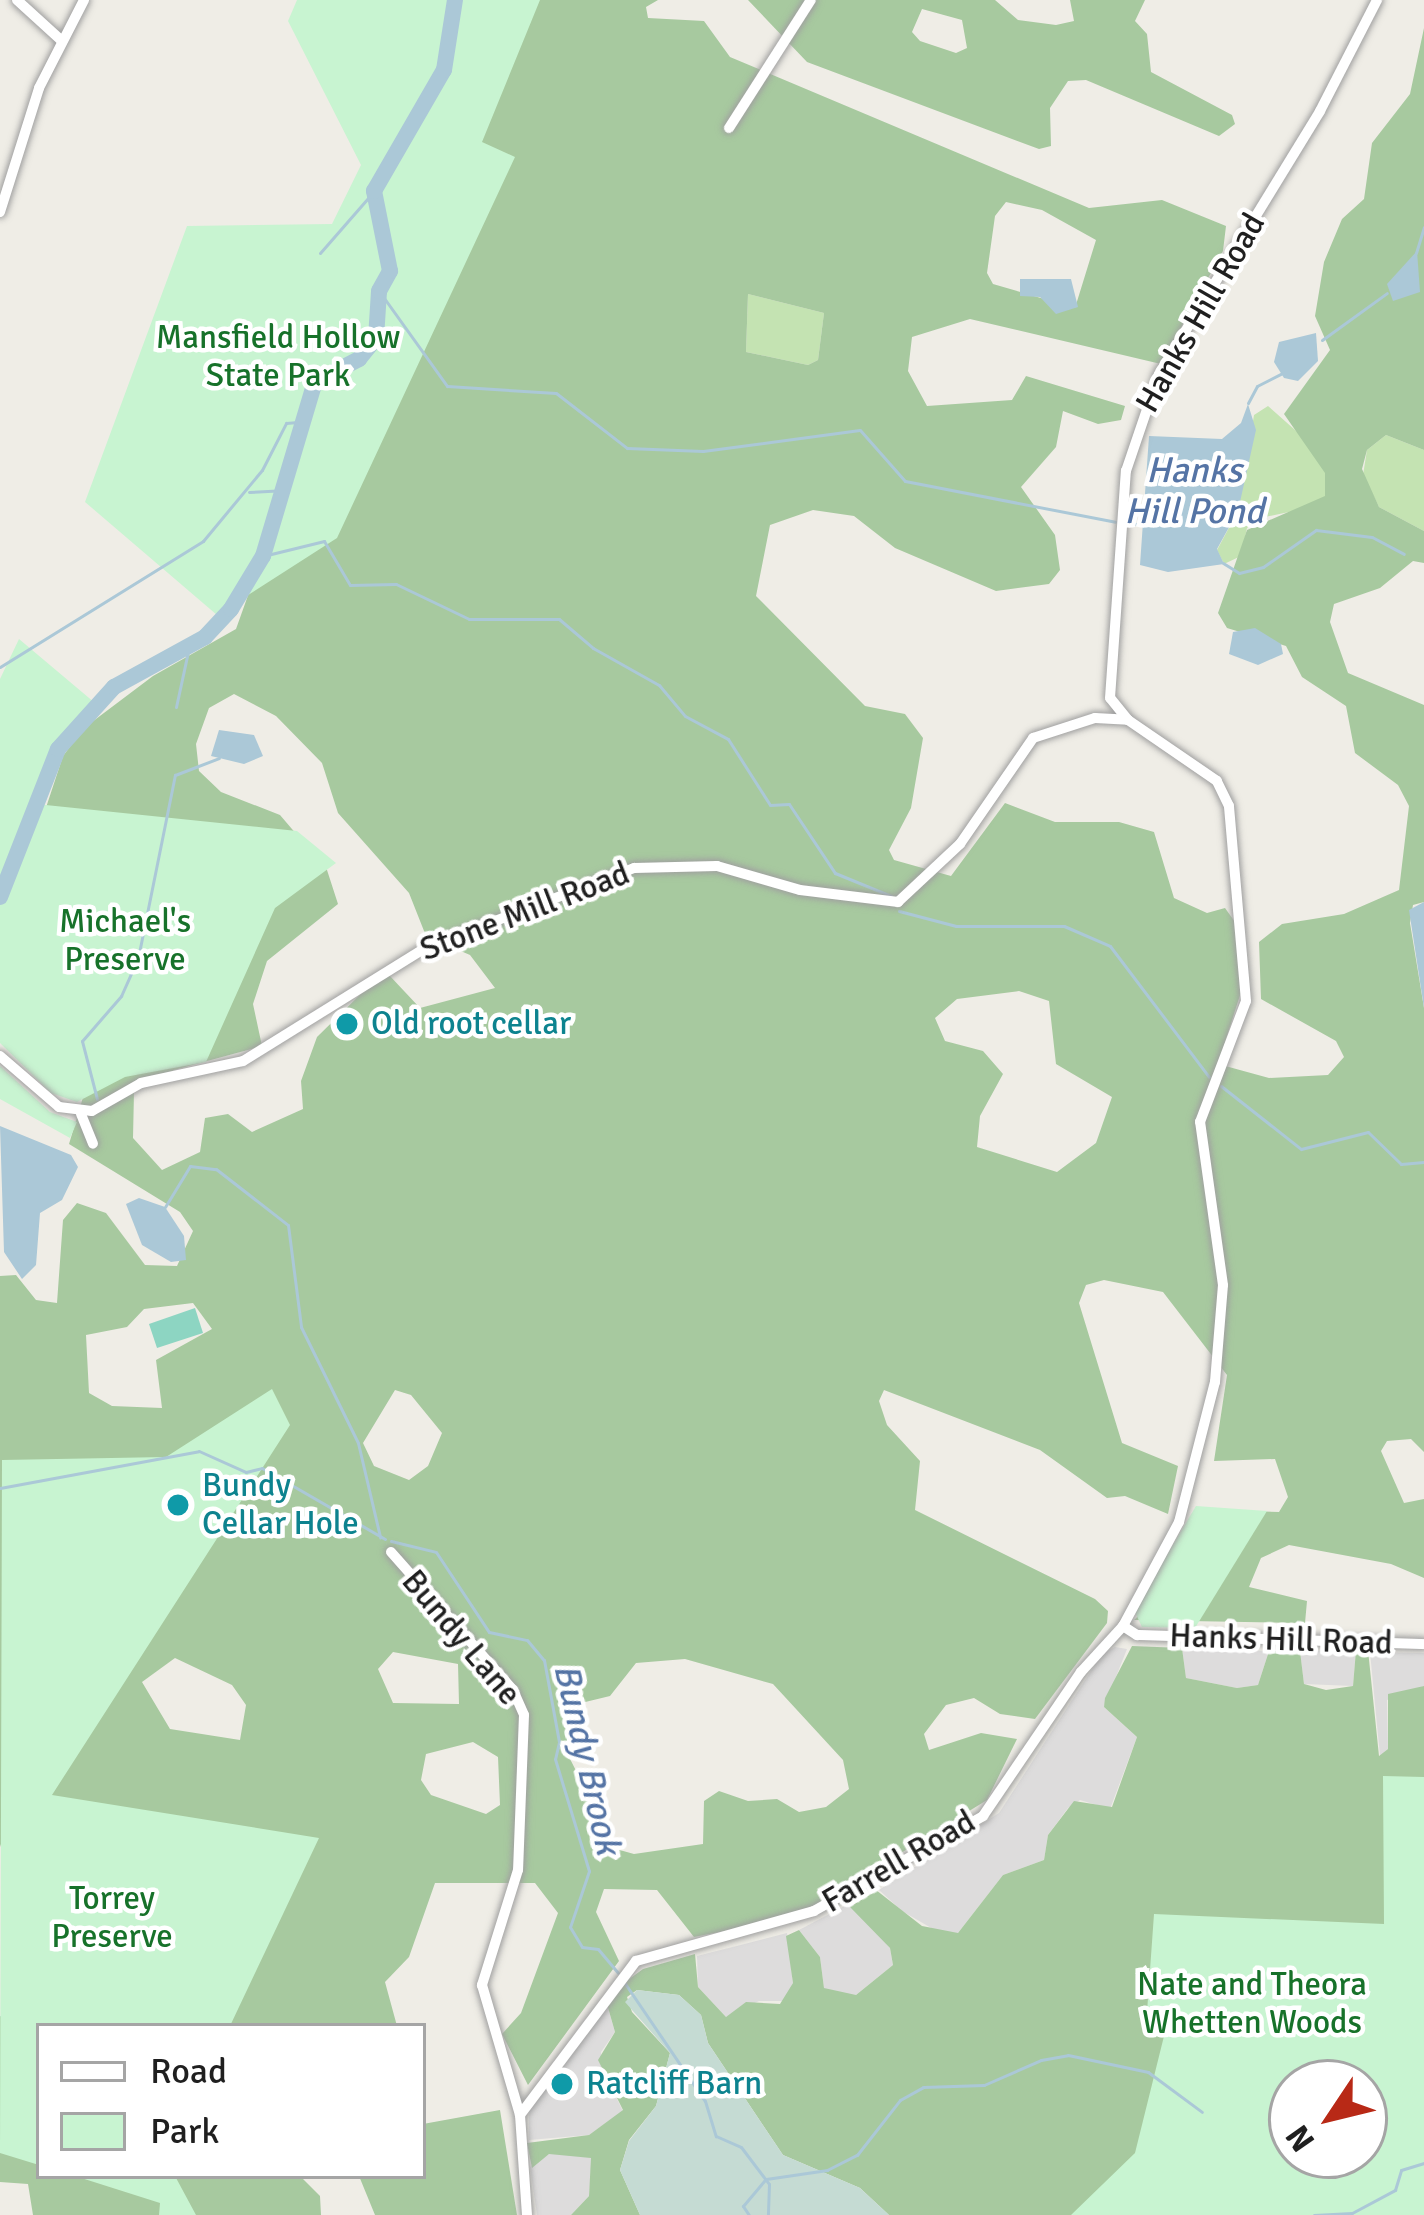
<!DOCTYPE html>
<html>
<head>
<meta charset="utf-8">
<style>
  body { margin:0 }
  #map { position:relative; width:1424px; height:2215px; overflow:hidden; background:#efede6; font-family:Signika,sans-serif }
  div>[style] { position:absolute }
  .residential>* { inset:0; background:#dddcdc }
  .grass>* { inset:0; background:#c4e3b2 }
  .forest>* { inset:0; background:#a7c99f }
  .wetland>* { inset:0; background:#c5dbd3 }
  .park>* { inset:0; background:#c8f4d1 }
  .pitch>* { inset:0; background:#8dd5c2 }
  .water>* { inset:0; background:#abc8d7 }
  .stream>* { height:3px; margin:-1.5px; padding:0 1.5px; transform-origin:1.5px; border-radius:1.5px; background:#abc8d7 }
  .river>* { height:16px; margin:-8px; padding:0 8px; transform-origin:8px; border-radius:8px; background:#abc8d7 }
  .roads { filter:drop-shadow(0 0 3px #a0a0a0) drop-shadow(0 0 3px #a0a0a0) }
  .minor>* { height:10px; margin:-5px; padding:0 5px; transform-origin:5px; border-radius:5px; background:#fff }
  .dots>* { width:33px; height:33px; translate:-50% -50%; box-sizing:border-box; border:6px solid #fff; border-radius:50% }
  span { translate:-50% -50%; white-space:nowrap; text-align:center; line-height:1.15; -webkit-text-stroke:9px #fff; paint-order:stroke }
  .street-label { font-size:33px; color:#1f1f1f }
  .park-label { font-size:33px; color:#17722a }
  .culture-label { font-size:33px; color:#0d838f }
  .left { translate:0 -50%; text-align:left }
  .water-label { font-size:36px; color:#5574a5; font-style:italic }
  .legend { position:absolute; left:36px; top:2023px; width:390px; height:156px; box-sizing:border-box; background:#fff; border:3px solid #a5a5a5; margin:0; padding:15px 21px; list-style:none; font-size:36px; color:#1f1f1f }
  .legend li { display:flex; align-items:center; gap:24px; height:60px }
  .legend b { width:60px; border:3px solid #a5a5a5 }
  .north { position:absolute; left:1268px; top:2059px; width:120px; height:120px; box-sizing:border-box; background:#fff; border:3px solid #a5a5a5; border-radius:50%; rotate:235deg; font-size:33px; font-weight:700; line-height:48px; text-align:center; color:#1f1f1f }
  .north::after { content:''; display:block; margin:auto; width:42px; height:54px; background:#b82916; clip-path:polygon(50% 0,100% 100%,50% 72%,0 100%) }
</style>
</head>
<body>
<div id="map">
  <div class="residential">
    <div style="clip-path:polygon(1115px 1647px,1127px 1649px,1104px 1707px,1137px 1737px,1110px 1809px,1080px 1800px,1068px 1808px,1048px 1835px,1044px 1860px,1003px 1875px,958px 1933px,945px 1936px,902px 1911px,879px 1890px,999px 1813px,1102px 1654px)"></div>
    <div style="clip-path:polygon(1182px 1648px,1269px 1651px,1258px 1685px,1237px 1688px,1186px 1678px)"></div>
    <div style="clip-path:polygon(1356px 1650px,1353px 1686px,1304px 1684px,1300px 1651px)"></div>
    <div style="clip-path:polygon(1370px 1652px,1424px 1653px,1424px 1686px,1387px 1700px,1388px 1749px,1380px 1756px)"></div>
    <div style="clip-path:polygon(852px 1902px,890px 1948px,893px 1965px,856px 1995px,835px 1994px,824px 1988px,820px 1957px,799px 1930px)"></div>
    <div style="clip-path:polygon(787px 1933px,793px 1983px,786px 2001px,759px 2001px,726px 2017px,698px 1987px,697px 1956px)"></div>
    <div style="clip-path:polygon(607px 2004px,615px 2032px,601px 2052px,602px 2069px,623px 2111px,589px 2135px,529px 2140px,529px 2111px)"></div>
    <div style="clip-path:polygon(578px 2153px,592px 2158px,589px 2196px,571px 2215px,537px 2215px,530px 2167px,549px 2154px)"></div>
  </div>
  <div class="grass">
    <div style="clip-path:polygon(748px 294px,824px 313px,818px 360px,808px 365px,746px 352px)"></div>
    <div style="clip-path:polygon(1268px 406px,1331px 462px,1327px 504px,1260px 518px,1247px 528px,1241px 556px,1224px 564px,1217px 550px,1238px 511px,1254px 415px)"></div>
    <div style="clip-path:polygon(1386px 435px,1424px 450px,1424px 531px,1379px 507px,1363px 475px,1367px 450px)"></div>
  </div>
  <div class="forest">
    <div style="clip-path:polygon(evenodd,461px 0,658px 0,646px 7px,648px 18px,704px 21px,730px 57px,1089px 208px,1162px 200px,1226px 226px,1223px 251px,1161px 364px,970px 319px,912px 337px,908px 371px,927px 406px,1012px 400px,1026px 376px,1125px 406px,1121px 420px,1098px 424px,1063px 411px,1056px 447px,1021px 487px,1055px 535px,1060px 570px,1049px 584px,996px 591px,895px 548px,854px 516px,813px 510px,770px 525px,756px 596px,865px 706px,905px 714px,923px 738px,911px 808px,889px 850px,894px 860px,951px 876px,1005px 803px,1055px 822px,1119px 822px,1154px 832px,1174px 898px,1207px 913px,1225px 908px,1235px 922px,1241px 992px,1218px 1064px,1269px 1078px,1328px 1075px,1344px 1057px,1336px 1041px,1261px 999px,1259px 942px,1282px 924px,1344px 914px,1399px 890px,1409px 806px,1398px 785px,1355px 753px,1346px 706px,1302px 677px,1286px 646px,1227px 628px,1218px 613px,1247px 530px,1325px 496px,1325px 473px,1284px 414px,1330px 350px,1315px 316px,1324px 262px,1342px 219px,1364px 199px,1372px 143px,1410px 94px,1424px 28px,1424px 450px,1386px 435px,1367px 450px,1362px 469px,1379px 507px,1424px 531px,1424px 563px,1413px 561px,1380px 588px,1334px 604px,1330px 622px,1348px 673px,1424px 705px,1424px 902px,1413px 905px,1410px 923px,1424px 1008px,1424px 1452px,1411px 1439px,1387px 1441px,1381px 1451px,1404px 1503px,1424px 1499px,1424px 1578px,1391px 1564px,1289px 1545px,1261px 1558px,1249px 1587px,1307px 1601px,1305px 1623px,1134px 1620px,1247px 1511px,1279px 1512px,1288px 1497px,1275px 1459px,1214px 1461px,1227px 1375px,1163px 1292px,1104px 1280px,1086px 1285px,1079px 1303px,1122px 1443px,1178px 1466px,1168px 1514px,1125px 1496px,1107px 1498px,1040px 1450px,884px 1390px,879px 1401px,887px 1425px,920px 1461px,915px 1510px,1095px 1599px,1108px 1611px,1107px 1623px,1035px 1719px,1000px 1714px,974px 1698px,946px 1705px,924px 1734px,929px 1750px,981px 1733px,1017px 1739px,987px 1800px,820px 1903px,780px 1920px,694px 1937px,657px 1890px,604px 1889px,596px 1912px,619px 1961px,528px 2085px,502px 2034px,521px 2013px,558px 1913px,535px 1883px,435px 1883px,409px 1957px,385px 1982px,397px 2026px,60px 2026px,0 1844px,0 1276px,16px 1275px,36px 1300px,57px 1303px,63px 1220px,77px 1203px,106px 1213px,145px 1265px,177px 1266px,193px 1231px,180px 1212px,69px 1144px,84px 1094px,35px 841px,63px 756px,84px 728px,153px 676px,236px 629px,461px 0,1006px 202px,1042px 210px,1096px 240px,1075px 308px,993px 284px,987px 273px,995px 216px,1006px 202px,461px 0,748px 294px,824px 313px,818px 360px,808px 365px,746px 352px,748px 294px,461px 0,234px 694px,276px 716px,322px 763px,338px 813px,409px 893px,426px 936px,470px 955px,495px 988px,420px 1008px,389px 975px,373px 982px,317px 1037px,301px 1081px,303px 1109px,252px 1132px,228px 1114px,205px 1118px,200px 1152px,162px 1170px,133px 1138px,134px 1092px,174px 1070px,262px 1046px,253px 1004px,267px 961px,338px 904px,327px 870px,280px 815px,221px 792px,199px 771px,196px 744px,209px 708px,234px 694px,461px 0,1019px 991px,1049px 1001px,1056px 1064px,1112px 1097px,1096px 1143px,1057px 1172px,977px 1147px,980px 1116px,1003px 1074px,983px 1051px,945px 1041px,935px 1018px,957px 999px,1019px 991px,461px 0,193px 1303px,212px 1329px,156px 1360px,162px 1408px,112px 1406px,89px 1393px,86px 1335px,127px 1327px,144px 1309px,193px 1303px,461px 0,395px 1390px,411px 1395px,442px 1433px,428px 1466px,409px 1480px,374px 1466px,363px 1443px,395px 1390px,461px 0,393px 1652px,458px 1664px,459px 1704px,393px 1703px,378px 1669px,393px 1652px,461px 0,175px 1658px,232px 1685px,246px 1705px,240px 1740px,170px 1729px,142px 1682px,175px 1658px,461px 0,685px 1659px,773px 1684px,843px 1760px,849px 1789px,826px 1807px,799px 1812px,777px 1799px,748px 1801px,719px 1791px,704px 1801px,703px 1844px,634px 1854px,616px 1849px,568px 1755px,572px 1716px,577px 1704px,610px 1696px,636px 1663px,685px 1659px,461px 0,473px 1742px,498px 1757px,500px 1805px,486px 1814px,431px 1795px,421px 1780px,426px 1754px,473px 1742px)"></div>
    <div style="clip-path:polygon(evenodd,748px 0,995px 0,1018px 20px,1056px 25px,1074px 21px,1070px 0,1145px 0,1135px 21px,1147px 34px,1151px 72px,1232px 115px,1235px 124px,1219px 136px,1086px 80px,1068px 81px,1050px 108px,1051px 146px,1039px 149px,807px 62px,748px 0,922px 9px,962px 20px,967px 48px,956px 53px,920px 41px,912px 32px,922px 9px)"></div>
    <div style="clip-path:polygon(evenodd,1132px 1646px,1182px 1648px,1186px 1678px,1237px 1688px,1258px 1685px,1269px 1651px,1300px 1651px,1304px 1684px,1326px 1690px,1353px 1686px,1356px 1650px,1368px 1650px,1379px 1756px,1388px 1749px,1388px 1694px,1424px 1686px,1424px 2215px,889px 2215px,860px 2188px,783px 2155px,708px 2043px,701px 2015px,679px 1995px,637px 1990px,627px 1997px,632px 2012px,670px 2053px,656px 2106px,629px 2140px,620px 2170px,640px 2215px,571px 2215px,589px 2196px,591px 2158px,549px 2154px,532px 2168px,527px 2143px,589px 2135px,623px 2110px,598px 2060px,615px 2032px,607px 2004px,624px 1983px,643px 1969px,695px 1954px,698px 1987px,726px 2017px,746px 2002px,780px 2004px,793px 1983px,786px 1936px,799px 1930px,820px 1957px,824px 1988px,856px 1995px,893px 1965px,890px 1948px,850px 1907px,876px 1890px,922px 1926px,958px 1933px,1003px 1875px,1044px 1860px,1048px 1835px,1074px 1801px,1112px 1807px,1137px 1737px,1104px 1707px,1105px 1698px,1132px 1646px,1292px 2083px,1364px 2083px,1364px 2155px,1292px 2155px,1292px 2083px)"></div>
    <div style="clip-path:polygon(0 2016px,39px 2030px,39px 2176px,300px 2176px,320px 2196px,321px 2215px,33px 2215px,28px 2184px,0 2182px)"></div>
    <div style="clip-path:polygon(500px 2110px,517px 2215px,375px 2215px,359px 2176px,423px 2176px,423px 2124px)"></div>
  </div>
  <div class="wetland">
    <div style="clip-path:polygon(637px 1990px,679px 1995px,701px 2015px,708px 2043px,783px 2155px,860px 2188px,889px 2215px,640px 2215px,620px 2170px,629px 2141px,656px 2106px,670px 2053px,625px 2002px)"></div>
  </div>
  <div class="park">
    <div style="clip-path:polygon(297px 0,540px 0,482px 142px,515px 157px,337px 538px,217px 615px,85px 502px,187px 226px,332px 224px,361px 165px,288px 21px)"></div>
    <div style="clip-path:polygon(19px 639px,95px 703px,60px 745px,36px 804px,297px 831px,336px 863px,275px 908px,206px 1062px,125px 1077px,77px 1102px,51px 1093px,0 1043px,0 679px)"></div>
    <div style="clip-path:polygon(0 1066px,50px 1112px,77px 1122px,70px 1138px,0 1099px)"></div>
    <div style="clip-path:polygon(272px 1389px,290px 1425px,52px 1795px,319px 1838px,230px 2026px,39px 2026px,39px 2165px,0 2153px,2px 1460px,166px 1457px)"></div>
    <div style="clip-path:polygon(1196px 1506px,1267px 1511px,1195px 1628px,1142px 1627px,1134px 1610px)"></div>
    <div style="clip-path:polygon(evenodd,1383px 1776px,1424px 1777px,1424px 2215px,1071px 2215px,1135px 2153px,1167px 2024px,1146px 2026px,1154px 1914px,1384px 1924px,1383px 1776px,1292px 2083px,1364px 2083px,1364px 2155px,1292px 2155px,1292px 2083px)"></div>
    <div style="clip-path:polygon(75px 2176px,175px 2176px,196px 2215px,159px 2215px,160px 2203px)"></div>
  </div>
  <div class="pitch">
    <div style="clip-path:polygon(195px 1308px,203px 1333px,157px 1348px,149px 1324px)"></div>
  </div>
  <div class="water">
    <div style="clip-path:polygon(1417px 251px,1420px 292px,1393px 301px,1387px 284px)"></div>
    <div style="clip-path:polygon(1020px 279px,1071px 279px,1078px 307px,1056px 314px,1040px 297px,1020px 296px)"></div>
    <div style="clip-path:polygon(1316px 333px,1318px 361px,1298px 381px,1284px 378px,1274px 362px,1279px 342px)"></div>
    <div style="clip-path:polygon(1248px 404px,1256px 430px,1238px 511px,1217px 549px,1224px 564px,1168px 572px,1140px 565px,1149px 436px,1222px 439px,1241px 423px)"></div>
    <div style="clip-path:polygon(1255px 628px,1281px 644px,1283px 654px,1258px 665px,1229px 654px,1233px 632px)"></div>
    <div style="clip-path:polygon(219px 730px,254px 735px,263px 756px,244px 764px,211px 756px)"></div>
    <div style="clip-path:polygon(1424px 902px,1424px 1008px,1409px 910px)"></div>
    <div style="clip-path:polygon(0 1126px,71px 1155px,78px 1167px,62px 1200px,40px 1213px,36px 1265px,22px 1279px,4px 1252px)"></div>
    <div style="clip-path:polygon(139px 1198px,165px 1207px,184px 1236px,186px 1260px,171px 1262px,142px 1245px,126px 1204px)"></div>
  </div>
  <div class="stream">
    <div style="left:320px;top:253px;width:82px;rotate:-48.9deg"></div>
    <div style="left:1416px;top:253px;width:27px;rotate:-73deg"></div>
    <div style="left:379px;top:291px;width:117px;rotate:54.4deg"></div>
    <div style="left:447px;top:386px;width:109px;rotate:3.7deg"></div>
    <div style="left:556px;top:393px;width:90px;rotate:37.8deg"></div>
    <div style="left:627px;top:448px;width:76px;rotate:2.3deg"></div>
    <div style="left:703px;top:451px;width:158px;rotate:-7.6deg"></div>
    <div style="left:860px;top:430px;width:68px;rotate:48.6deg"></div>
    <div style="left:905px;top:481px;width:214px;rotate:11deg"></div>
    <div style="left:1322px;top:340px;width:80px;rotate:-35.9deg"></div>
    <div style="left:1248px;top:403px;width:19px;rotate:-62deg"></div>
    <div style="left:1257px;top:386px;width:30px;rotate:-27deg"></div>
    <div style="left:249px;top:492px;width:33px;rotate:-3deg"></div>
    <div style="left:1129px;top:523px;width:14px;rotate:8deg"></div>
    <div style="left:263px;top:556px;width:63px;rotate:-13.8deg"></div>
    <div style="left:324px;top:541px;width:51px;rotate:59.4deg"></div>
    <div style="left:350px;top:585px;width:46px;rotate:-1.2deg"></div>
    <div style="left:396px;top:584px;width:81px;rotate:25.6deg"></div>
    <div style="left:469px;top:619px;width:90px"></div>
    <div style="left:559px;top:619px;width:45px;rotate:40.5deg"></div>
    <div style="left:593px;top:648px;width:76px;rotate:29.3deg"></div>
    <div style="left:659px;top:685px;width:40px;rotate:50deg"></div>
    <div style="left:685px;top:716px;width:49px;rotate:28.1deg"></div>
    <div style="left:728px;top:739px;width:78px;rotate:57.5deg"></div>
    <div style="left:770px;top:805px;width:19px;rotate:-3deg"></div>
    <div style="left:789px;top:804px;width:83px;rotate:56.3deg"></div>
    <div style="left:835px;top:873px;width:61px;rotate:22.3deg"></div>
    <div style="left:1223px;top:563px;width:19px;rotate:32deg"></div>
    <div style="left:1239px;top:573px;width:25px;rotate:-14deg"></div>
    <div style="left:1263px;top:567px;width:65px;rotate:-34.9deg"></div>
    <div style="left:1316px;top:530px;width:56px;rotate:7.1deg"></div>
    <div style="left:1372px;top:537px;width:36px;rotate:28deg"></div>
    <div style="left:0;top:667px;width:239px;rotate:-31.8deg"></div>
    <div style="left:203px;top:541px;width:92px;rotate:-50.3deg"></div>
    <div style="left:262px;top:470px;width:53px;rotate:-62.9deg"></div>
    <div style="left:286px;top:423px;width:12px;rotate:-5deg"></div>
    <div style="left:176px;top:707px;width:61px;rotate:-77.8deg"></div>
    <div style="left:899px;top:911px;width:59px;rotate:14.7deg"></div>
    <div style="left:956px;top:926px;width:108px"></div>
    <div style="left:1064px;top:926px;width:50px;rotate:23.5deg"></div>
    <div style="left:1110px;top:946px;width:164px;rotate:52.9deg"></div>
    <div style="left:1221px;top:1086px;width:102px;rotate:38.2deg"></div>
    <div style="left:1301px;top:1149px;width:69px;rotate:-14.2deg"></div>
    <div style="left:1368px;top:1132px;width:46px;rotate:44.1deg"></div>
    <div style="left:1401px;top:1164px;width:23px;rotate:-5deg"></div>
    <div style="left:97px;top:1099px;width:60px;rotate:-104.5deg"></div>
    <div style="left:82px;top:1041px;width:60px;rotate:-49.1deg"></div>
    <div style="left:121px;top:996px;width:42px;rotate:-65.9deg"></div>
    <div style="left:138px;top:958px;width:187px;rotate:-78.6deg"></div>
    <div style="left:175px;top:775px;width:47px;rotate:-21.1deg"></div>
    <div style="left:165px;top:1207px;width:48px;rotate:-58.6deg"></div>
    <div style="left:190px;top:1166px;width:26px;rotate:7deg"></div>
    <div style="left:216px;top:1169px;width:91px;rotate:37.9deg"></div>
    <div style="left:288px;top:1225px;width:103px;rotate:82.7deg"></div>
    <div style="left:301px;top:1327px;width:129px;rotate:63.8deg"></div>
    <div style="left:358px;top:1443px;width:97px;rotate:76.8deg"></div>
    <div style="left:0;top:1488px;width:202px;rotate:-10.5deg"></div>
    <div style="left:199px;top:1451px;width:51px;rotate:24.1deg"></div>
    <div style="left:246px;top:1472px;width:16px;rotate:-14deg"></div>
    <div style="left:262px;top:1468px;width:142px;rotate:30deg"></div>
    <div style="left:391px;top:1541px;width:46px;rotate:13.7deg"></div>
    <div style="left:436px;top:1552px;width:96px;rotate:56.5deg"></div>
    <div style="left:489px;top:1632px;width:39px;rotate:12deg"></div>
    <div style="left:527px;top:1640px;width:26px;rotate:50deg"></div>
    <div style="left:544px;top:1660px;width:83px;rotate:79.6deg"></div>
    <div style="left:559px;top:1742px;width:17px;rotate:103deg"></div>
    <div style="left:555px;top:1759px;width:117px;rotate:73.1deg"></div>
    <div style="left:589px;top:1871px;width:59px;rotate:108.7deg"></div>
    <div style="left:570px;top:1927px;width:23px;rotate:59deg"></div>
    <div style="left:582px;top:1947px;width:16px;rotate:7deg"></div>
    <div style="left:598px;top:1949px;width:31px;rotate:50deg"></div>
    <div style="left:624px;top:1982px;width:144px;rotate:55.8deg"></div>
    <div style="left:705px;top:2101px;width:37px;rotate:73deg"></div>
    <div style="left:716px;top:2136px;width:27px;rotate:24deg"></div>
    <div style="left:741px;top:2147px;width:46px;rotate:52.9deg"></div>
    <div style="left:769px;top:2184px;width:31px;rotate:92deg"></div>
    <div style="left:749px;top:2215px;width:11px;rotate:-124deg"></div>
    <div style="left:743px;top:2206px;width:35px;rotate:-50deg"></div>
    <div style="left:766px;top:2179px;width:62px;rotate:-8.4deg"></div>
    <div style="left:827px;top:2170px;width:34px;rotate:-27deg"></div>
    <div style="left:857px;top:2155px;width:70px;rotate:-52deg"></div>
    <div style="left:900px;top:2100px;width:26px;rotate:-29deg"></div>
    <div style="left:923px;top:2087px;width:61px;rotate:-1.9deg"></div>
    <div style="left:984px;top:2085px;width:62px;rotate:-23.7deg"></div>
    <div style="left:1041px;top:2060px;width:27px;rotate:-10deg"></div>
    <div style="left:1068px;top:2055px;width:82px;rotate:12deg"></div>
    <div style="left:1148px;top:2072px;width:67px;rotate:36.5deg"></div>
    <div style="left:1314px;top:2215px;width:38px;rotate:-3deg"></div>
    <div style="left:1352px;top:2213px;width:49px;rotate:-28.1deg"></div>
    <div style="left:1395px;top:2190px;width:21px;rotate:-73deg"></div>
    <div style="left:1401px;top:2170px;width:24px;rotate:-17deg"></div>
  </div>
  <div class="river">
    <div style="left:0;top:897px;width:159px;rotate:-68.6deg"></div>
    <div style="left:58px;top:749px;width:84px;rotate:-47.9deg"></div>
    <div style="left:114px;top:687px;width:104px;rotate:-28.8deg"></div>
    <div style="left:205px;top:637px;width:38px;rotate:-47deg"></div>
    <div style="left:231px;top:609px;width:62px;rotate:-58.9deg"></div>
    <div style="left:263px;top:556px;width:182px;rotate:-73.4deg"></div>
    <div style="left:315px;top:382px;width:50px;rotate:-27.6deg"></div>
    <div style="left:359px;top:359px;width:27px;rotate:-51deg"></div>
    <div style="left:376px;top:338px;width:47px;rotate:-86.3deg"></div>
    <div style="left:379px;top:291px;width:23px;rotate:-61deg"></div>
    <div style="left:390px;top:271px;width:82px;rotate:-101.3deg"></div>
    <div style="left:374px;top:191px;width:140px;rotate:-60deg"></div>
    <div style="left:444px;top:70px;width:71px;rotate:-81.1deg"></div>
  </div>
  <div class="roads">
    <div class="minor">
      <div style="left:17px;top:0;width:59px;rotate:42.3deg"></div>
      <div style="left:729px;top:128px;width:152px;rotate:-57.4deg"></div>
      <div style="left:0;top:212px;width:130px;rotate:-72.5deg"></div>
      <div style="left:39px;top:88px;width:99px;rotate:-62.9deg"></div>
      <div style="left:0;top:1056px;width:78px;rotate:40.8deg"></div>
      <div style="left:59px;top:1107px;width:33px;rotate:7deg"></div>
      <div style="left:92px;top:1111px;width:56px;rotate:-29.7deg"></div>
      <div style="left:141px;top:1083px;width:104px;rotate:-12.2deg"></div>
      <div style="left:243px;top:1061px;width:216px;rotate:-31.8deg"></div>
      <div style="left:427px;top:947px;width:222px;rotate:-20.9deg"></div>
      <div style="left:634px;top:868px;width:83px;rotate:-1.4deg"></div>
      <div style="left:717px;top:866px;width:86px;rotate:16.1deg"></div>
      <div style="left:800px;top:890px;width:99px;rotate:7deg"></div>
      <div style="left:898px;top:902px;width:85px;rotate:-43.1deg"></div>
      <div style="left:960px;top:844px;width:129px;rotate:-55.4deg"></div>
      <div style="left:1033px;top:738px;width:65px;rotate:-17.9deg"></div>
      <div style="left:1095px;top:718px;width:33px;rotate:3deg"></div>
      <div style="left:81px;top:1114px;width:32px;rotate:68deg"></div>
      <div style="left:391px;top:1552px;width:184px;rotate:48.5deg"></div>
      <div style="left:513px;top:1690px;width:27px;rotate:66deg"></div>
      <div style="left:524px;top:1715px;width:155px;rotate:92.2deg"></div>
      <div style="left:518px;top:1870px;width:121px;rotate:107.4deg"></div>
      <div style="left:482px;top:1985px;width:135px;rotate:73.7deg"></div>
      <div style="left:520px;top:2115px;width:100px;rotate:86deg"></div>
      <div style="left:1123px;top:1626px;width:118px;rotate:-61.7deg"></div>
      <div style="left:1179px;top:1522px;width:145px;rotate:-75.6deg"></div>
      <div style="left:1215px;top:1382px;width:97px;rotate:-85.3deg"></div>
      <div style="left:1223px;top:1285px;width:165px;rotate:-98deg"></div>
      <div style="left:1200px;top:1122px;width:129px;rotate:-69.2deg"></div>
      <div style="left:1246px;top:1001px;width:196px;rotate:-95deg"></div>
      <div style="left:1229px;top:806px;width:28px;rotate:-116deg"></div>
      <div style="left:1217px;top:781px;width:108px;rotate:-145.6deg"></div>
      <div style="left:1128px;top:720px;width:28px;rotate:-129deg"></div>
      <div style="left:1110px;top:698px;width:228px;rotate:-86deg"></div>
      <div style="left:1126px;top:471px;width:102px;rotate:-71.2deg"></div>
      <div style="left:1159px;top:374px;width:308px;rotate:-58.5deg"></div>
      <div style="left:1320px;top:111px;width:125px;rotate:-62.8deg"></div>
      <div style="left:1123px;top:1626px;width:17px;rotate:33deg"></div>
      <div style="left:1137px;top:1635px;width:287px;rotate:1.8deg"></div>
      <div style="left:520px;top:2115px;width:193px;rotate:-53deg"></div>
      <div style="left:636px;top:1961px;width:185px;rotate:-15.7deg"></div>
      <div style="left:814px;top:1911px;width:194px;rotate:-29.3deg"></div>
      <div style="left:983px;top:1816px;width:174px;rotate:-55.8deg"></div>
      <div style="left:1081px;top:1672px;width:62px;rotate:-47.6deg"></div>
    </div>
  </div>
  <div class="dots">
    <div style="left:347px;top:1024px;background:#0f9aa8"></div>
    <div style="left:178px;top:1505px;background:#0f9aa8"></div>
    <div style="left:562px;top:2084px;background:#0f9aa8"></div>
  </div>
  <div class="street-label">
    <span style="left:1201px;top:313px;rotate:-60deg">Hanks Hill Road</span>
    <span style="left:525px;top:912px;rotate:-21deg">Stone Mill Road</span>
    <span style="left:461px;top:1638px;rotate:50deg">Bundy Lane</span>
    <span style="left:1281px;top:1640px;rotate:2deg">Hanks Hill Road</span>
    <span style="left:899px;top:1862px;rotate:-30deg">Farrell Road</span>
  </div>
  <div class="park-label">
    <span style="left:278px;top:357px">Mansfield Hollow<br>State Park</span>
    <span style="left:125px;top:941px">Michael's<br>Preserve</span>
    <span style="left:112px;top:1918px">Torrey<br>Preserve</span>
    <span style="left:1252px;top:2004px">Nate and Theora<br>Whetten Woods</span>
  </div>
  <div class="culture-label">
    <span class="left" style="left:371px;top:1024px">Old root cellar</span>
    <span class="left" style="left:202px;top:1505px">Bundy<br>Cellar Hole</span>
    <span class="left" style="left:586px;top:2084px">Ratcliff Barn</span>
  </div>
  <div class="water-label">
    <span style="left:1194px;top:491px">Hanks<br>Hill Pond</span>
    <span style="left:587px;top:1759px;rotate:77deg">Bundy Brook</span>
  </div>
  <ul class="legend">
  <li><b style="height:15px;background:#fff"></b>Road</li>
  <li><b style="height:33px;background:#c8f4d1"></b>Park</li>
  </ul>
  <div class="north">N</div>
</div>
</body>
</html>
